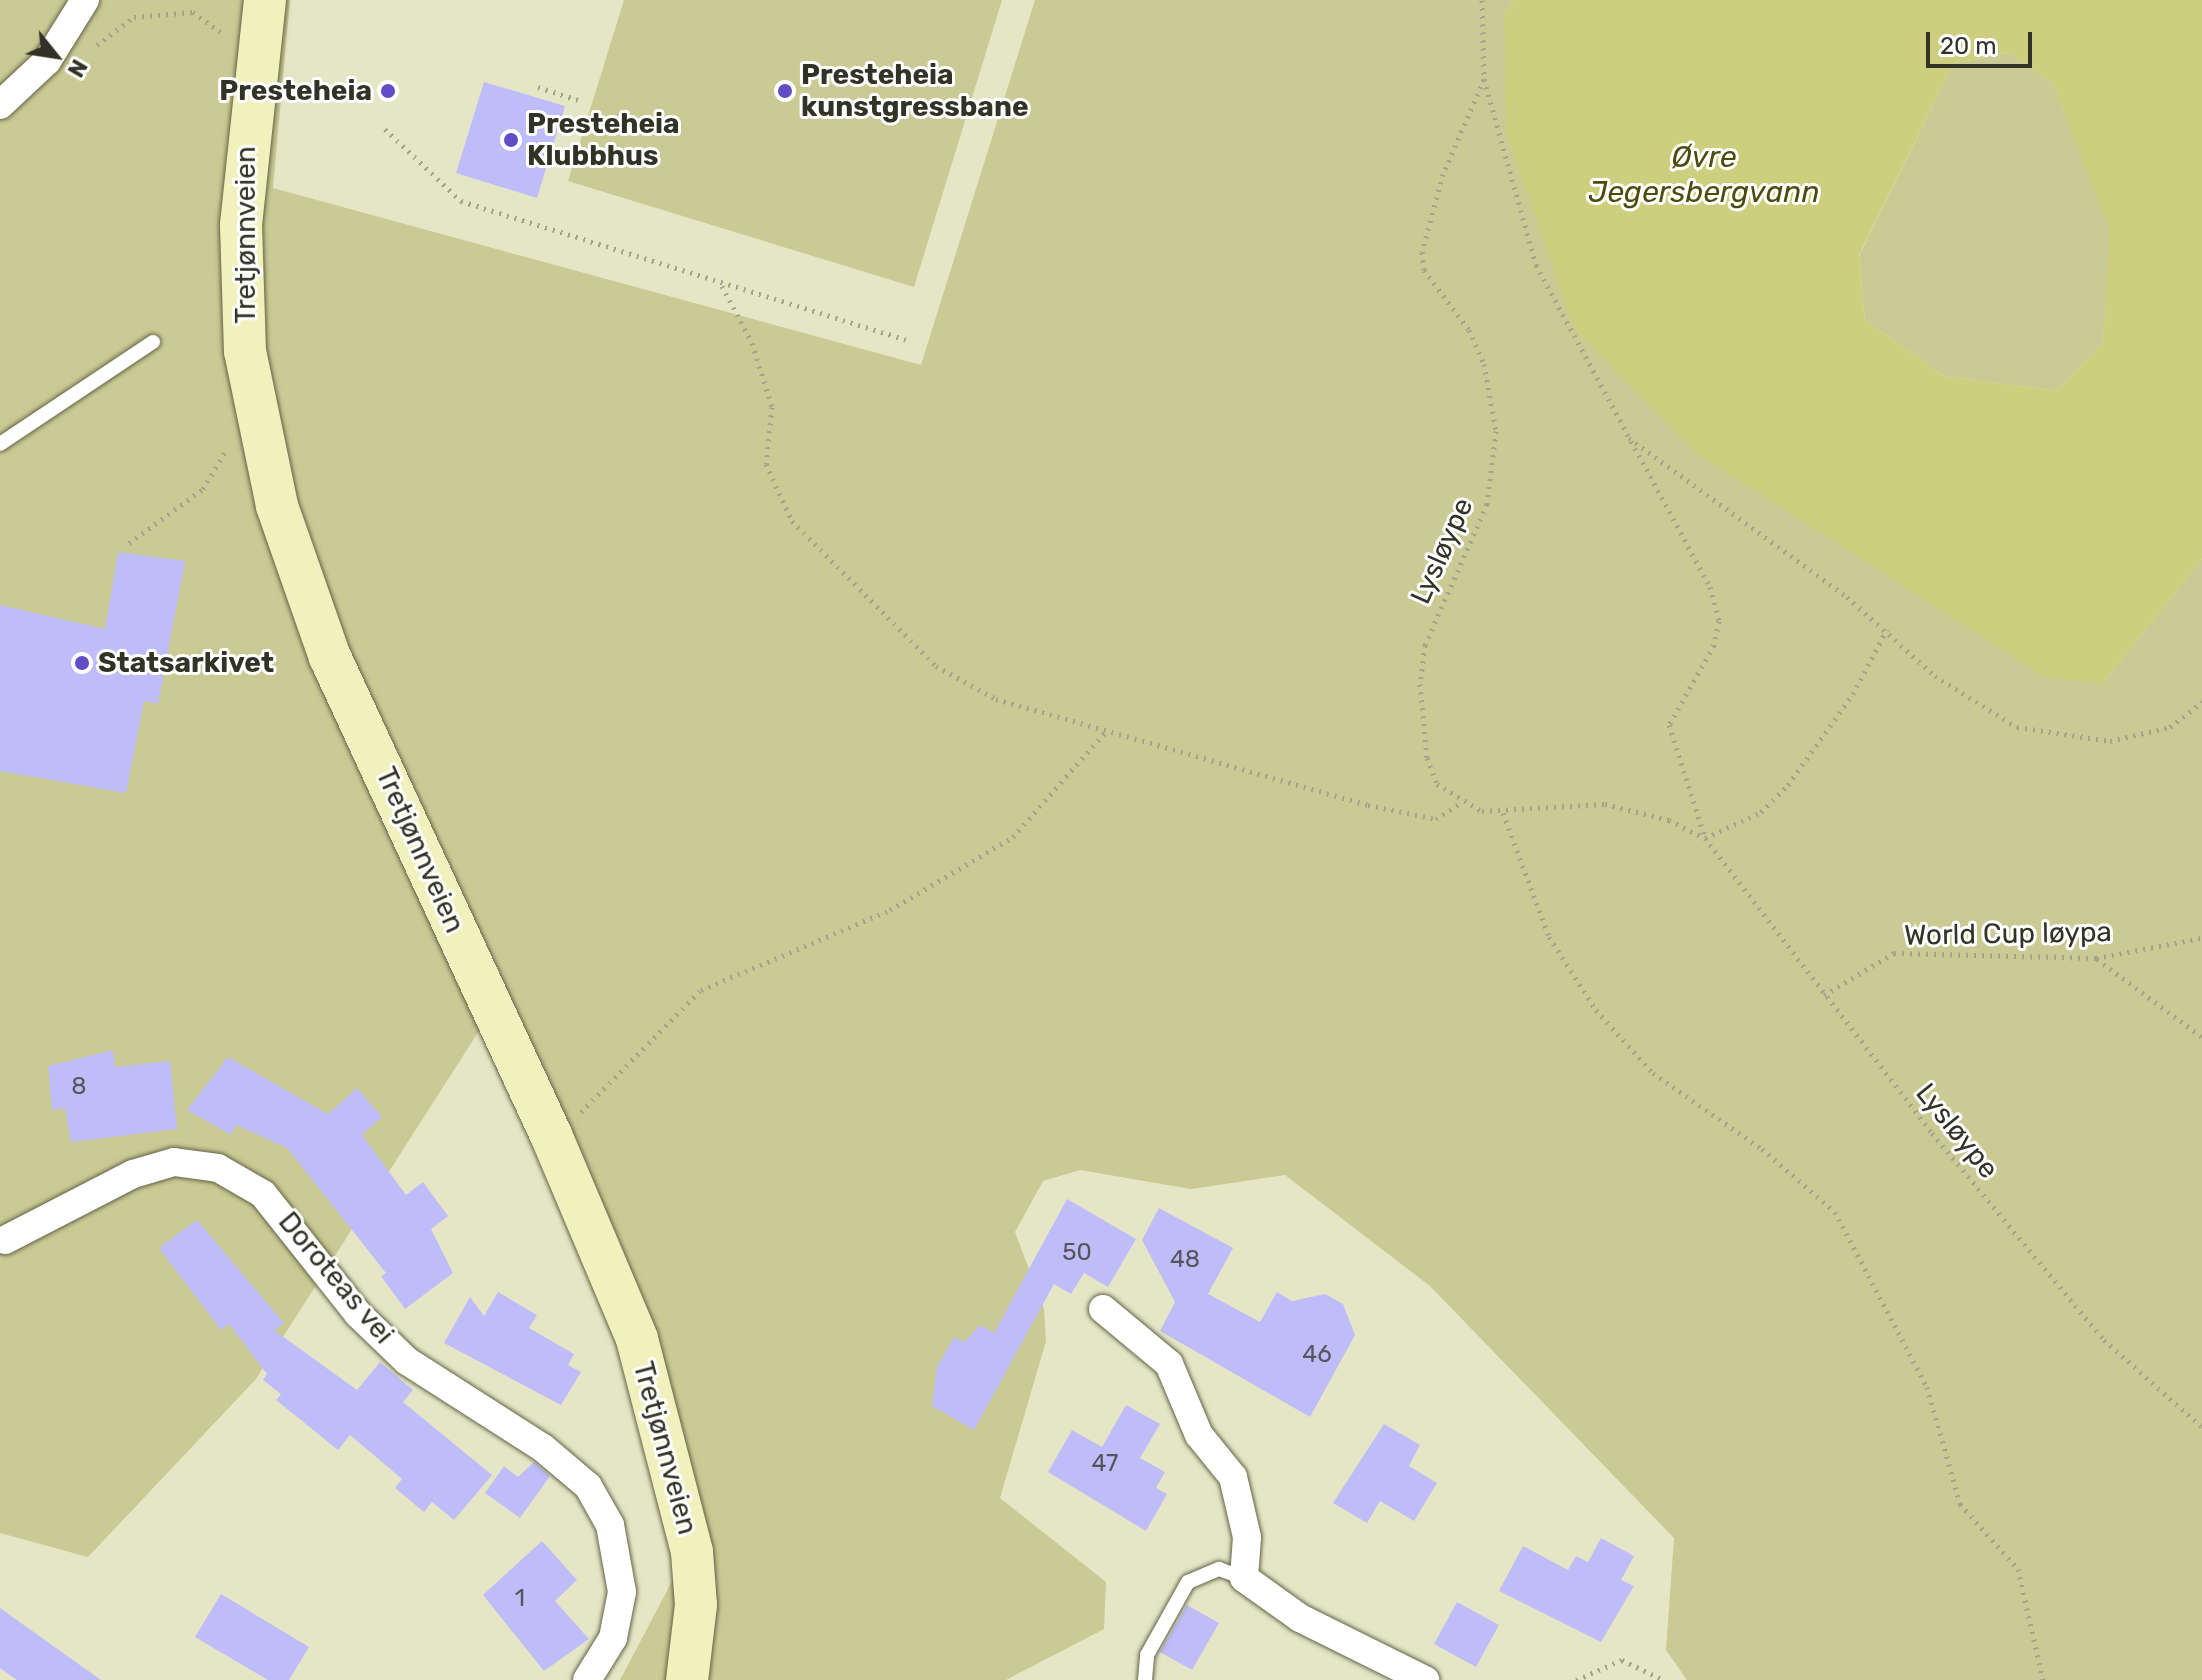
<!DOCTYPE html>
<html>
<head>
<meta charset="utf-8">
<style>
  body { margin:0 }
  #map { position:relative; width:2202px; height:1680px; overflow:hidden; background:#e5e6c6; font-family:Rubik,sans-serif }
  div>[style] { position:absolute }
  .green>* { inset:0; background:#c9ca94 }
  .water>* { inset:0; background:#cecf7e }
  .building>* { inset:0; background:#bfbdf9 }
  .path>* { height:5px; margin-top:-2.5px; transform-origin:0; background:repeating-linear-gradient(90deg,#a4a48c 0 2px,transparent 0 8px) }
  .roads { filter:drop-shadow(0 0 2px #636447) drop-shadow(0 0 2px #636447) }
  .lane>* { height:14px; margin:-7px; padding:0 7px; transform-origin:7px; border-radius:7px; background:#fff }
  .street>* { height:28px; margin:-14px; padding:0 14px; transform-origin:14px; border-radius:14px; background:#fff }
  .secondary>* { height:42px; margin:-21px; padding:0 21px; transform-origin:21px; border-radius:21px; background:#f1f1be }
  .dots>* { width:22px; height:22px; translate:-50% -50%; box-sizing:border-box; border:4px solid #fff; border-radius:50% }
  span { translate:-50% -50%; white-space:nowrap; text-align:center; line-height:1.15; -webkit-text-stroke:6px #fff; paint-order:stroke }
  .number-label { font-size:24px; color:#55555b }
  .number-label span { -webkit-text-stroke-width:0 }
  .poi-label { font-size:28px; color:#323226; font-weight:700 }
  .left { translate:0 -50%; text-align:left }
  .right { translate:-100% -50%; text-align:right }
  .street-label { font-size:28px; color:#323226 }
  .water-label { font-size:30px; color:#4c4c0d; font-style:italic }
  .north { position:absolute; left:16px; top:16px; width:80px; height:80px; -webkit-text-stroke:6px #fff; paint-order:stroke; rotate:120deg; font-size:22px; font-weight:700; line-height:32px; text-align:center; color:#323226 }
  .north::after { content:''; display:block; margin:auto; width:28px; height:36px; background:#323226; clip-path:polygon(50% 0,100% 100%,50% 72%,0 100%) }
  .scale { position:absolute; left:1926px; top:32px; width:106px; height:36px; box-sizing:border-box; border:4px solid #323226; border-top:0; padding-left:10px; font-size:24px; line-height:28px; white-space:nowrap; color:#323226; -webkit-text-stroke:6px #fff; paint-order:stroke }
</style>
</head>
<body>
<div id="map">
  <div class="green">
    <div style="clip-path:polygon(0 0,290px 0,273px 188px,921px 365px,1035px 0,1514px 0,1504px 15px,2102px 684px,2202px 559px,2202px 1680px,1687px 1680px,1666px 1650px,1674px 1538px,1430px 1286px,1285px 1175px,1191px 1189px,1080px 1170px,1043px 1181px,1015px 1232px,1044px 1309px,1046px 1341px,1000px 1498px,1106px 1582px,1104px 1629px,1006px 1680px,620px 1680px,698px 1532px,495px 1006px,256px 1379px,88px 1557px,0 1533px)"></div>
    <div style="clip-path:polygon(624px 0,1002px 0,914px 287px,568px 181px)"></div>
    <div style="clip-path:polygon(2009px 52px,2053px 83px,2111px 231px,2103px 343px,2057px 391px,1944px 376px,1865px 320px,1859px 256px,1953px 64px)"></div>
  </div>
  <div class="water">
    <div style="clip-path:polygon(evenodd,1514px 0,2202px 0,2202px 559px,2102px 684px,2045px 677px,1694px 451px,1574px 328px,1506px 132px,1504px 15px,1514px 0,2009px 52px,2053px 83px,2110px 231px,2103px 343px,2057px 391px,1944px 376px,1865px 320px,1859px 255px,1953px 64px,2009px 52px)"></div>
  </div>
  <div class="building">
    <div style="clip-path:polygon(484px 82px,565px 106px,537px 198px,456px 173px)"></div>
    <div style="clip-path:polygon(118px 552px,185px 561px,158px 704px,144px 701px,126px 793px,0 771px,0 605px,105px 629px)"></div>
    <div style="clip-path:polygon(113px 1050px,115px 1067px,170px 1061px,177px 1129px,71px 1142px,65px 1108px,52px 1110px,48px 1066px)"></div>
    <div style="clip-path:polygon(228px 1057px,328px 1114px,357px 1088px,382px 1117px,362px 1135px,406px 1195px,423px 1182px,448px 1216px,431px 1229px,453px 1273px,405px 1309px,381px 1276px,386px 1273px,287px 1148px,236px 1125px,231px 1135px,187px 1110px)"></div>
    <div style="clip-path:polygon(1067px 1199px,1136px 1239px,1108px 1287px,1084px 1273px,1071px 1294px,1054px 1284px,974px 1430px,932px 1406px,937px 1367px,954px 1337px,964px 1342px,980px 1325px,994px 1333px)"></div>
    <div style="clip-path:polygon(1159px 1208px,1233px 1248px,1208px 1294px,1260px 1322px,1277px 1292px,1292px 1301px,1325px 1294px,1343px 1304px,1355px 1335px,1310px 1417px,1160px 1331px,1175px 1302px,1142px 1240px)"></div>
    <div style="clip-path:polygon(197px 1220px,284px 1323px,274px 1330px,357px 1390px,380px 1362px,413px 1390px,403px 1402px,492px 1475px,454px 1520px,432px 1502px,424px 1512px,395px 1488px,402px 1479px,350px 1435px,338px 1450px,276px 1400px,281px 1394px,263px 1380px,267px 1374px,229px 1324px,221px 1330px,159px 1248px)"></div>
    <div style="clip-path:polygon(498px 1292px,537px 1315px,529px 1328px,574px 1354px,568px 1365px,581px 1372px,561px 1405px,444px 1343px,470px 1297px,484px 1316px)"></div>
    <div style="clip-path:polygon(1126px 1405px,1160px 1424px,1140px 1458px,1165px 1472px,1156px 1488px,1167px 1494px,1146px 1531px,1048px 1472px,1072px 1430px,1102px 1447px)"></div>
    <div style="clip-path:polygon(1384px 1424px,1420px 1445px,1409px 1466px,1437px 1483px,1414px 1521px,1380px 1501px,1367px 1523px,1333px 1503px)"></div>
    <div style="clip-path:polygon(534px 1462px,550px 1476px,520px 1518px,485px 1493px,504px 1466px,518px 1477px)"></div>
    <div style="clip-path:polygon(1601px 1538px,1634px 1556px,1621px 1580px,1634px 1586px,1601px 1642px,1499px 1591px,1523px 1546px,1568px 1570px,1576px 1556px,1588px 1562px)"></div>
    <div style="clip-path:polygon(542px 1541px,577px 1580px,555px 1601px,589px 1639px,544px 1671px,483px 1595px)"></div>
    <div style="clip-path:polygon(221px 1594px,309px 1647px,289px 1680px,268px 1680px,195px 1637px)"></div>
    <div style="clip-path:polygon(1457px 1602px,1499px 1625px,1476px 1667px,1434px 1644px)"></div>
    <div style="clip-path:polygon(1187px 1605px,1219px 1623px,1192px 1670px,1160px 1652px)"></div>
    <div style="clip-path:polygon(0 1608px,101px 1680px,17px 1680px,0 1668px)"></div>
  </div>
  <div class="path">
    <div style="left:1482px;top:0;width:79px;rotate:88.5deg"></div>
    <div style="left:1484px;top:79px;width:193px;rotate:74.4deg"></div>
    <div style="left:1536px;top:265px;width:366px;rotate:61.6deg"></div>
    <div style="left:1710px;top:587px;width:35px;rotate:75deg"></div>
    <div style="left:1719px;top:621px;width:25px;rotate:102deg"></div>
    <div style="left:1714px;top:645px;width:92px;rotate:119.4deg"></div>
    <div style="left:1669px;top:725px;width:119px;rotate:72.3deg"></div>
    <div style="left:1705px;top:838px;width:372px;rotate:52.4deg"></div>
    <div style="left:1932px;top:1133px;width:269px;rotate:50.3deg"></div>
    <div style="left:2104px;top:1340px;width:131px;rotate:41.6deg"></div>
    <div style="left:97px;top:45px;width:46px;rotate:-37.1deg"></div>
    <div style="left:134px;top:17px;width:59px;rotate:-4.8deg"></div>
    <div style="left:193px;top:12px;width:34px;rotate:36deg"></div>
    <div style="left:1484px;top:79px;width:103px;rotate:113.3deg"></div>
    <div style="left:1443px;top:174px;width:81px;rotate:105.1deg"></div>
    <div style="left:1422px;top:252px;width:18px;rotate:84deg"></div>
    <div style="left:1424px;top:270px;width:75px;rotate:53.1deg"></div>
    <div style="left:1469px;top:330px;width:37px;rotate:66deg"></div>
    <div style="left:1484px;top:364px;width:68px;rotate:79.8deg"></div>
    <div style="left:1496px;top:431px;width:74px;rotate:97deg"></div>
    <div style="left:1487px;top:504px;width:154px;rotate:113.7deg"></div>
    <div style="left:1425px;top:645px;width:39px;rotate:97deg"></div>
    <div style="left:1420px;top:684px;width:74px;rotate:84.6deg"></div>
    <div style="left:1427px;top:758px;width:28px;rotate:69deg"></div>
    <div style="left:1437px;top:784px;width:52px;rotate:31deg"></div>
    <div style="left:1482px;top:811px;width:123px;rotate:-3.3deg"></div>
    <div style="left:1605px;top:804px;width:66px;rotate:14deg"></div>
    <div style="left:1669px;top:820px;width:39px;rotate:27deg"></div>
    <div style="left:538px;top:87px;width:42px;rotate:18deg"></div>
    <div style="left:385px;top:129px;width:105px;rotate:43.5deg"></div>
    <div style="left:461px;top:201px;width:466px;rotate:17.3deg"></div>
    <div style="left:722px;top:286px;width:64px;rotate:62.2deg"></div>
    <div style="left:752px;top:343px;width:67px;rotate:72.6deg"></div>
    <div style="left:772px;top:407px;width:57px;rotate:96deg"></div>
    <div style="left:766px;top:464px;width:63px;rotate:65.5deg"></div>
    <div style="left:792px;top:521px;width:204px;rotate:45.2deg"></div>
    <div style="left:936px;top:666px;width:68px;rotate:28.8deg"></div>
    <div style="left:996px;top:699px;width:387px;rotate:15.9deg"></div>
    <div style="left:1368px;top:805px;width:69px;rotate:11.6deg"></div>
    <div style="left:1436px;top:819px;width:30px;rotate:-33deg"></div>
    <div style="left:1629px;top:438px;width:270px;rotate:36.1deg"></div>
    <div style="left:1847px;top:597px;width:118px;rotate:41.9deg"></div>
    <div style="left:1935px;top:676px;width:97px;rotate:31.9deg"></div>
    <div style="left:2017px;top:727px;width:94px;rotate:8.6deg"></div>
    <div style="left:2110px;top:741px;width:62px;rotate:-13.1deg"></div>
    <div style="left:2170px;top:727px;width:41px;rotate:-38deg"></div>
    <div style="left:129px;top:543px;width:92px;rotate:-36.1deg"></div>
    <div style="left:203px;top:489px;width:43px;rotate:-59.3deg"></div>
    <div style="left:1503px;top:813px;width:132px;rotate:69.6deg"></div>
    <div style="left:1549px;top:937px;width:87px;rotate:57.2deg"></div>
    <div style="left:1596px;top:1010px;width:85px;rotate:47.9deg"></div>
    <div style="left:1653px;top:1073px;width:133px;rotate:34.9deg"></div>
    <div style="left:1762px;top:1149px;width:96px;rotate:40.8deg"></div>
    <div style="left:1835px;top:1212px;width:198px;rotate:62.3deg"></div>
    <div style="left:1927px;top:1387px;width:122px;rotate:74.2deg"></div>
    <div style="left:1960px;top:1504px;width:87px;rotate:48.3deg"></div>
    <div style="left:2018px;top:1569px;width:114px;rotate:77.3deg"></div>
    <div style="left:1705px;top:838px;width:62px;rotate:-24.9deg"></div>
    <div style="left:1761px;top:812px;width:38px;rotate:-45deg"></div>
    <div style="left:1788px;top:785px;width:112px;rotate:-54.5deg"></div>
    <div style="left:1853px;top:694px;width:73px;rotate:-62.4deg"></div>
    <div style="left:2097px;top:959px;width:131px;rotate:36.6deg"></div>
    <div style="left:1824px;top:995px;width:82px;rotate:-31deg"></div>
    <div style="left:1894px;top:953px;width:202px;rotate:1.4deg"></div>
    <div style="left:2096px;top:958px;width:108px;rotate:-10.7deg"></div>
    <div style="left:581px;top:1112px;width:171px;rotate:-45.5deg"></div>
    <div style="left:701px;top:990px;width:205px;rotate:-22.9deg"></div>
    <div style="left:890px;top:910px;width:143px;rotate:-30.7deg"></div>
    <div style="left:1013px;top:837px;width:141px;rotate:-48.7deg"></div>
    <div style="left:1576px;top:1680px;width:50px;rotate:-23.5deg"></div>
    <div style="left:1622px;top:1660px;width:47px;rotate:25.5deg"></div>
  </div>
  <div class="roads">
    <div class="lane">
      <div style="left:0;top:444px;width:184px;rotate:-33.7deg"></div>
      <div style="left:1145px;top:1680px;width:25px;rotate:-85deg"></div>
      <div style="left:1147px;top:1655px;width:84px;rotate:-60.7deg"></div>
      <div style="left:1188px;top:1582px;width:34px;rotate:-23deg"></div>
      <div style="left:1219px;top:1569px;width:27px;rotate:20deg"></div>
    </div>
    <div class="street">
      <div style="left:0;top:105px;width:64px;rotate:-43.1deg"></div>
      <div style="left:47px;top:61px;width:72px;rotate:-58.1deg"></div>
      <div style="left:5px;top:1240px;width:144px;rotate:-27.3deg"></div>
      <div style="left:133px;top:1174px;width:43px;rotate:-16.3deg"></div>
      <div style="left:174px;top:1162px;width:44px;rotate:7.8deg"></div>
      <div style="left:218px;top:1168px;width:52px;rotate:30deg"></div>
      <div style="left:263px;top:1194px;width:153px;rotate:51.6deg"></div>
      <div style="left:358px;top:1314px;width:68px;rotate:43.8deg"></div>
      <div style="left:407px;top:1361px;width:161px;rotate:32.6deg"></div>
      <div style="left:543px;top:1448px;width:59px;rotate:40.2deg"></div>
      <div style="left:588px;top:1486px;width:45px;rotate:60.6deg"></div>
      <div style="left:610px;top:1525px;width:68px;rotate:79.8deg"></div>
      <div style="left:622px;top:1592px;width:47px;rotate:101.1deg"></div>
      <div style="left:613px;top:1638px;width:49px;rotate:121.8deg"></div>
      <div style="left:1103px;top:1309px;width:86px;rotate:39.8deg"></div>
      <div style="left:1169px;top:1364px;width:77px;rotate:67.1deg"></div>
      <div style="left:1199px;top:1435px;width:54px;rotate:51deg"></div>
      <div style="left:1233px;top:1477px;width:62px;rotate:76.9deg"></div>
      <div style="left:1247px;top:1537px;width:41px;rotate:94.2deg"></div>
      <div style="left:1244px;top:1578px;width:69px;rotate:35.5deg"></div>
      <div style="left:1300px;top:1618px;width:140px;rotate:26.4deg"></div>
    </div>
    <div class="secondary">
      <div style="left:265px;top:0;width:226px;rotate:96.1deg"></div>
      <div style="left:241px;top:225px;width:126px;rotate:88.2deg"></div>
      <div style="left:245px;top:351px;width:158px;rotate:78.3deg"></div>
      <div style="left:277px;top:506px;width:160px;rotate:70.7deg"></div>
      <div style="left:330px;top:657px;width:527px;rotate:65.19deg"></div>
      <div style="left:551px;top:1135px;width:221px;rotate:67.1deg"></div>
      <div style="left:637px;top:1339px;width:220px;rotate:75.5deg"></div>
      <div style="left:692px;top:1552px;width:53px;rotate:85.7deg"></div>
      <div style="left:696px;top:1605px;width:76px;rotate:96.8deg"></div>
    </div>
  </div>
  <div class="dots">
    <div style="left:388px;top:91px;background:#614dc6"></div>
    <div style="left:785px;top:91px;background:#614dc6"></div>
    <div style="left:511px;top:140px;background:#614dc6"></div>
    <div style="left:82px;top:663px;background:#614dc6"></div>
  </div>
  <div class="number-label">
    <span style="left:79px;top:1087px">8</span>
    <span style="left:1077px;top:1253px">50</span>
    <span style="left:1185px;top:1260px">48</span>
    <span style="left:1317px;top:1355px">46</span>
    <span style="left:1105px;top:1464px">47</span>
    <span style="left:520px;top:1599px">1</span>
  </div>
  <div class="poi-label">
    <span class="left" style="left:801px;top:91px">Presteheia<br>kunstgressbane</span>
    <span class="right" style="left:372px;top:91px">Presteheia</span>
    <span class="left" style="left:527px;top:140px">Presteheia<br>Klubbhus</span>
    <span class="left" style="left:98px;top:663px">Statsarkivet</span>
  </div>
  <div class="street-label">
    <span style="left:246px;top:235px;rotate:-90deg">Tretjønnveien</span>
    <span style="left:1442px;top:551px;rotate:-66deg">Lysløype</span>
    <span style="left:420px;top:850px;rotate:66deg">Tretjønnveien</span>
    <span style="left:2008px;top:934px;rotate:-1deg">World Cup løypa</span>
    <span style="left:1957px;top:1131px;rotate:51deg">Lysløype</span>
    <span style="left:336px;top:1278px;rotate:50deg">Doroteas vei</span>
    <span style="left:665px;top:1448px;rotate:75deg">Tretjønnveien</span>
  </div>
  <div class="water-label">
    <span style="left:1704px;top:174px">Øvre<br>Jegersbergvann</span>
  </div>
  <div class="north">N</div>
  <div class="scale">20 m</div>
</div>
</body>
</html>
